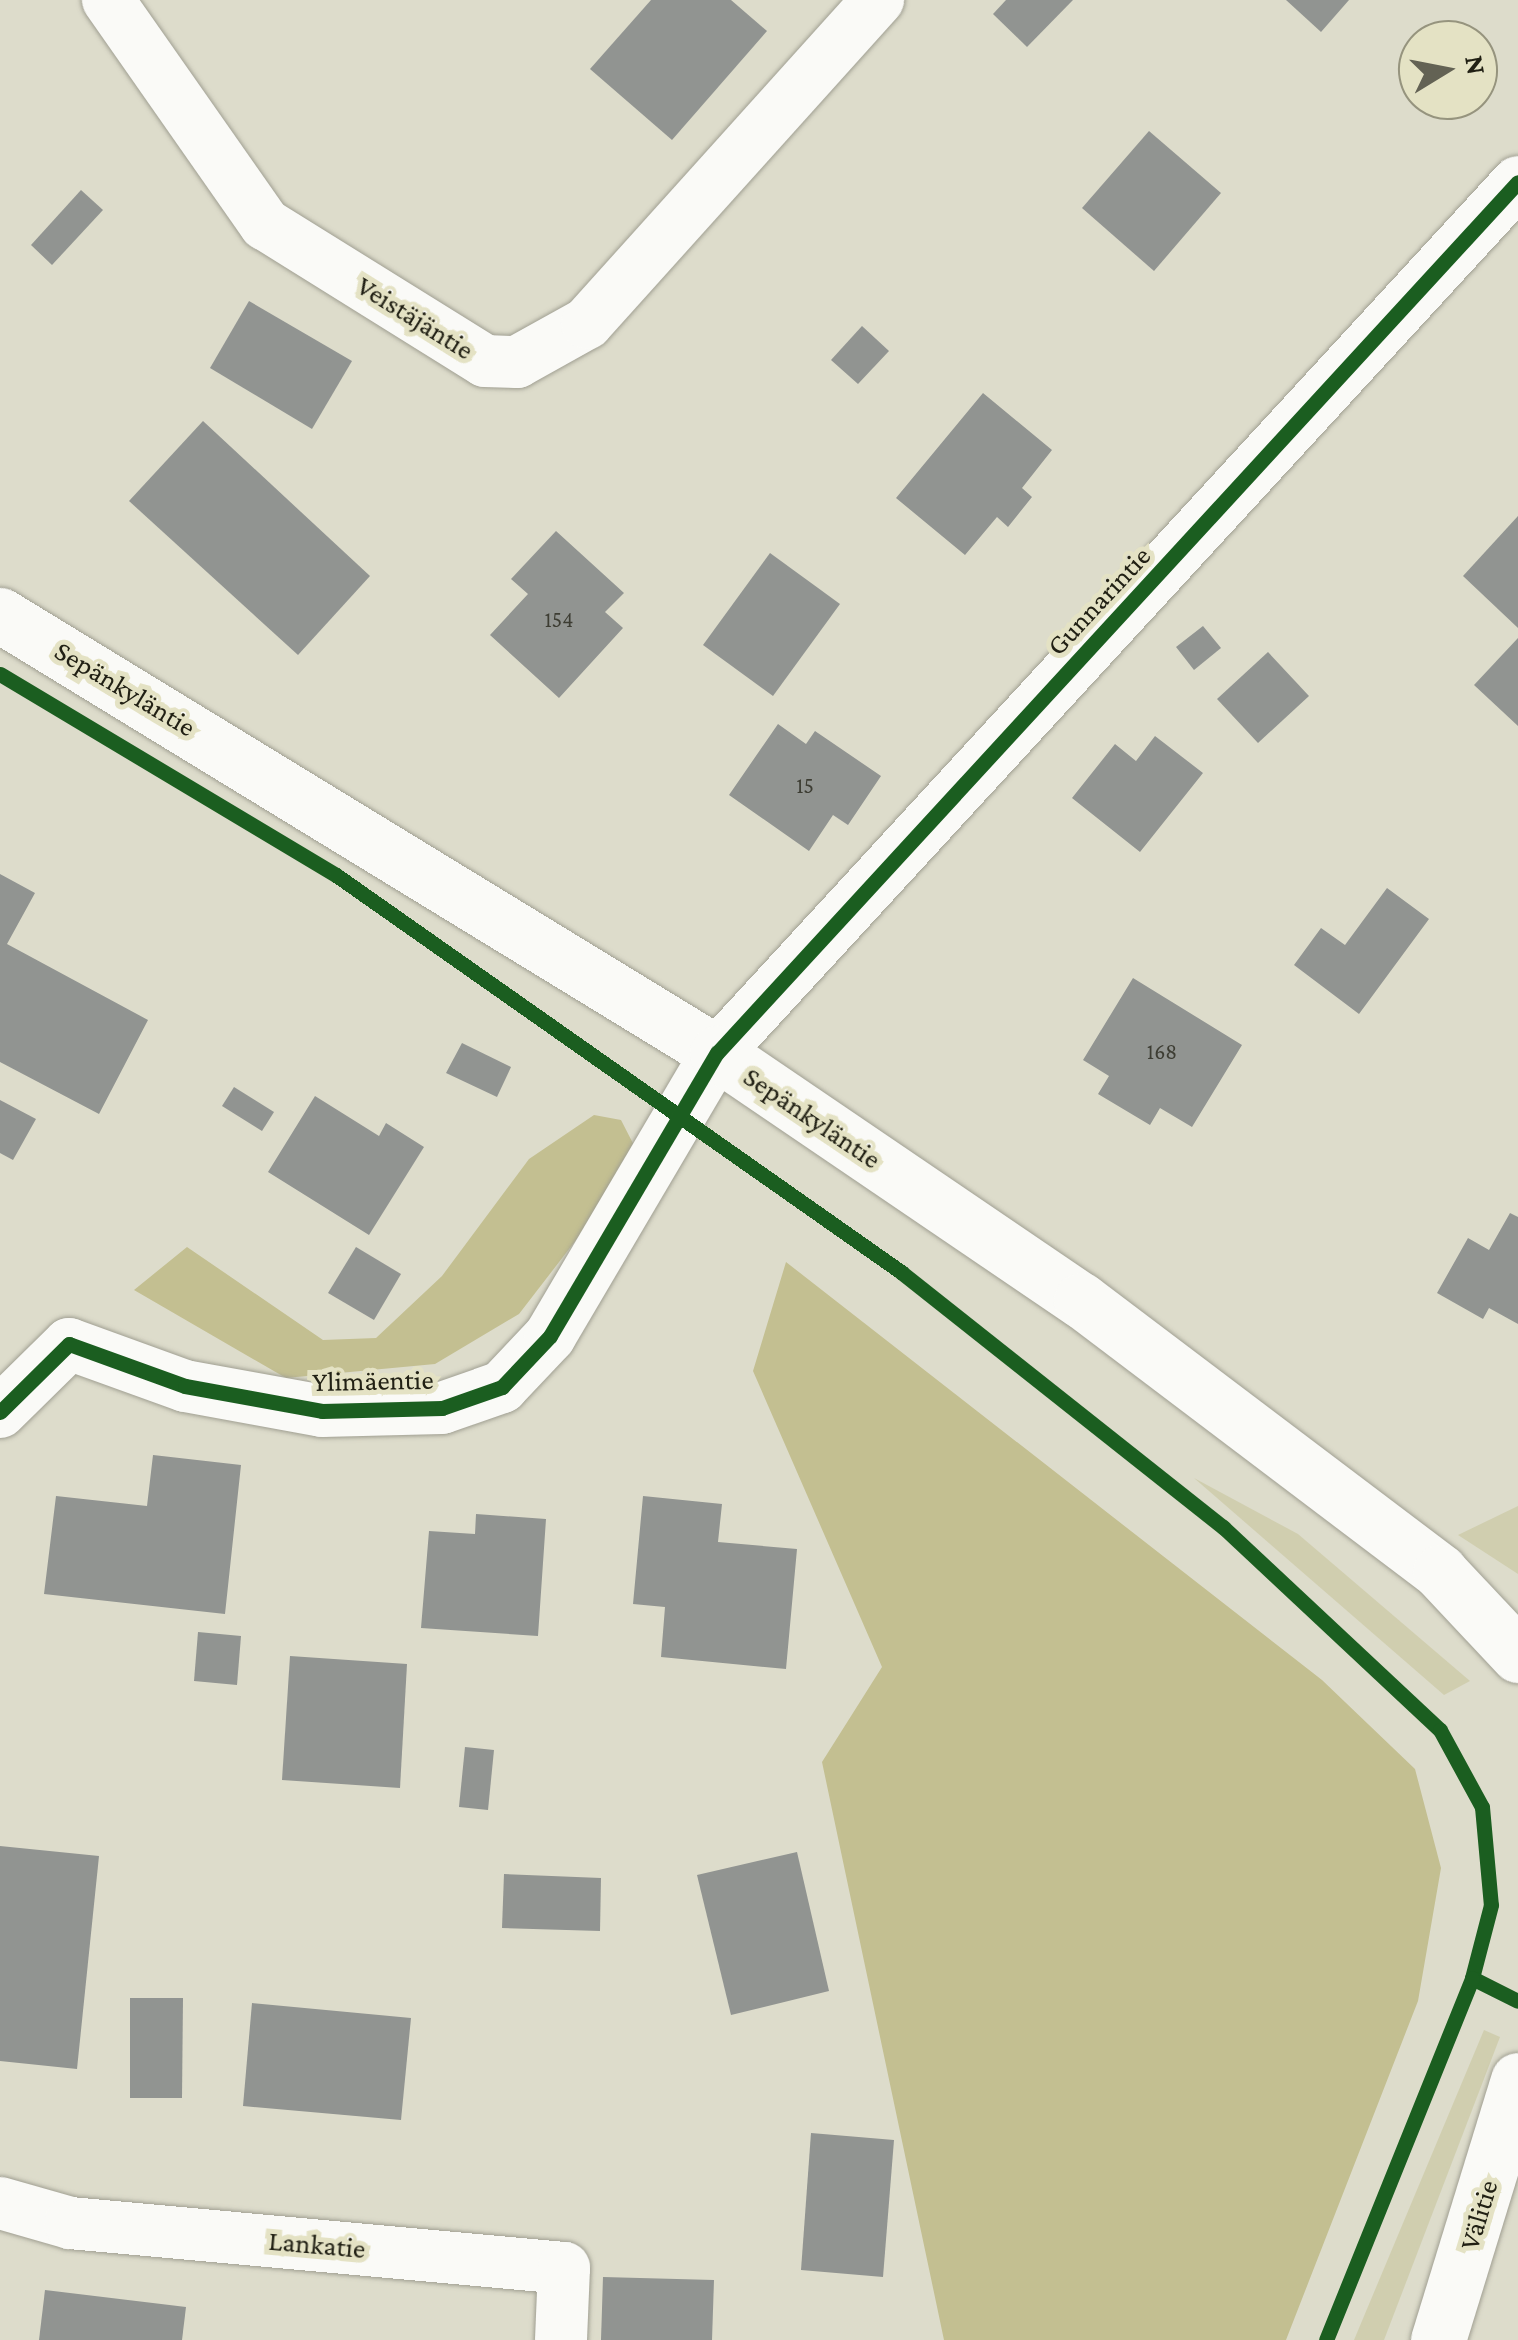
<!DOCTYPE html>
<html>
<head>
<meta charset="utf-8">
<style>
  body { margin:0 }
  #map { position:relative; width:1518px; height:2340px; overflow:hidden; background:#dddccb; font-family:"Crimson Pro",serif }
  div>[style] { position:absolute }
  .green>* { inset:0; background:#d0ceaf }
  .forest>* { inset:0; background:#c3bf91 }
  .building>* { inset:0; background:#919491 }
  .roads { filter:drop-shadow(0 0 2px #a09f92) drop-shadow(0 0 2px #a09f92) }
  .street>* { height:52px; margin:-26px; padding:0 26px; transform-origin:26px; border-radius:26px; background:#fafaf7 }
  .secondary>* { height:55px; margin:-27.5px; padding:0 27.5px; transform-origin:27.5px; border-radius:27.5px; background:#fafaf7 }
  .cycleway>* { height:15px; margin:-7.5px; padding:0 7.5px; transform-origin:7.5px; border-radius:7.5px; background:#1b5e20 }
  span { translate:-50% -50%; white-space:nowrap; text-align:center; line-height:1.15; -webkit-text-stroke:10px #e4e2c4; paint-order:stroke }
  .number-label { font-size:22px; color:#3d3d33 }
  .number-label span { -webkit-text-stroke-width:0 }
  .street-label { font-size:28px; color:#212014 }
  .north { position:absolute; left:1398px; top:20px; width:100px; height:100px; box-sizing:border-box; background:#e4e2c4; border:2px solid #96947e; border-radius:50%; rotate:80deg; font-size:28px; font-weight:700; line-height:40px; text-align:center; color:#212014 }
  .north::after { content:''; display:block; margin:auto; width:35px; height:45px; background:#636254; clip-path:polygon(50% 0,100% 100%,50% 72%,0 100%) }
</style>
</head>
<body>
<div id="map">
  <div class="green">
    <div style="clip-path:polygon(1194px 1478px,1298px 1534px,1470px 1681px,1444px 1695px)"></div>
    <div style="clip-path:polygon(1518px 1506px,1518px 1574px,1458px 1535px)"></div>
    <div style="clip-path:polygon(1484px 2030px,1500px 2037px,1384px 2340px,1354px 2340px)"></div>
  </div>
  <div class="forest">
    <div style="clip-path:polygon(594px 1115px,621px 1120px,640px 1157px,519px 1314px,435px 1364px,286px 1378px,134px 1290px,187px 1247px,323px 1340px,376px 1338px,442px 1276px,529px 1159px)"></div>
    <div style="clip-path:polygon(786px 1262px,1322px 1680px,1415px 1769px,1441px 1868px,1418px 2001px,1286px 2340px,944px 2340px,822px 1762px,882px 1667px,753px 1371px)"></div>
  </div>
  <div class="building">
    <div style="clip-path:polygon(651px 0,731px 0,767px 31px,672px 140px,590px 69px)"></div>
    <div style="clip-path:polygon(1006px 0,1073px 0,1027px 47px,993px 14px)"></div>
    <div style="clip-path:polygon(1286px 0,1349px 0,1321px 32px)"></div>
    <div style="clip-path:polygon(1149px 131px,1221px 193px,1154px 271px,1082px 208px)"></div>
    <div style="clip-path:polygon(81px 190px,103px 210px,52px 265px,31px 245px)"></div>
    <div style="clip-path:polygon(249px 301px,352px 361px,312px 429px,210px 368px)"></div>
    <div style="clip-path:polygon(862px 326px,889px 351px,858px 384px,831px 360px)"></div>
    <div style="clip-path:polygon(983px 393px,1052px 450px,1022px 488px,1032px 497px,1008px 527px,997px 517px,965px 555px,896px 498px)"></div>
    <div style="clip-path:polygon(203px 421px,370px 576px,298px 655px,129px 501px)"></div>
    <div style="clip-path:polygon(1518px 516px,1518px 628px,1463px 576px)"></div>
    <div style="clip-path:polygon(556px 531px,624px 593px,605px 612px,623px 628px,559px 698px,490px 635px,528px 594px,511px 579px)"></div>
    <div style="clip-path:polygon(770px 553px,840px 604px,773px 696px,703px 645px)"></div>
    <div style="clip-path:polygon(1203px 626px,1221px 648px,1194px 670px,1176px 647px)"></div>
    <div style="clip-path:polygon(1518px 638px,1518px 726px,1474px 685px)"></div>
    <div style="clip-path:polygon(1268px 652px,1309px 696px,1258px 743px,1217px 699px)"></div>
    <div style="clip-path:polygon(778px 724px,806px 744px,815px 731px,881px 776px,848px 825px,833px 815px,809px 851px,729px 795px)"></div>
    <div style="clip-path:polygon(1155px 736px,1203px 773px,1140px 852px,1072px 798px,1115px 744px,1136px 761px)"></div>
    <div style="clip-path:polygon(0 874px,35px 893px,7px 944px,148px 1020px,99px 1114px,0 1062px)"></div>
    <div style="clip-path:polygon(1387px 888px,1429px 919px,1359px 1014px,1294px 965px,1321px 928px,1345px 945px)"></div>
    <div style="clip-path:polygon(1133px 978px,1242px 1045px,1192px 1127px,1160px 1108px,1150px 1125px,1098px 1094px,1109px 1076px,1083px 1060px)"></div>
    <div style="clip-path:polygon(462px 1043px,511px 1067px,497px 1097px,446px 1073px)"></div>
    <div style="clip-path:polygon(234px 1087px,274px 1112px,262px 1131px,222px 1106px)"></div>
    <div style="clip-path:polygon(315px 1096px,379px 1136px,386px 1123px,424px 1147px,369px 1235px,268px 1172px)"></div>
    <div style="clip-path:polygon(0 1100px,36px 1119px,13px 1160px,0 1153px)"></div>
    <div style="clip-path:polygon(1510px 1213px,1518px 1217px,1518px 1324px,1489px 1308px,1483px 1319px,1437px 1293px,1468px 1238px,1489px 1250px)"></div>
    <div style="clip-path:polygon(356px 1247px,401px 1274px,374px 1320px,328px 1293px)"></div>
    <div style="clip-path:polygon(153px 1455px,241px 1465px,225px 1614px,44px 1594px,56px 1496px,147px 1506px)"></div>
    <div style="clip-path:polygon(643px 1496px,722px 1504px,718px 1542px,797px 1549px,786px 1669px,661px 1657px,665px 1607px,633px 1604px)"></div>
    <div style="clip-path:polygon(476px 1514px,546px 1519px,538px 1636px,421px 1628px,429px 1531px,475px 1534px)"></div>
    <div style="clip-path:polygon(198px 1632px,241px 1636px,237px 1685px,194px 1681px)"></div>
    <div style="clip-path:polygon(290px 1656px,407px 1664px,400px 1788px,282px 1780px)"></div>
    <div style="clip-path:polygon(465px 1747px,494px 1750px,488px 1810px,459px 1807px)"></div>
    <div style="clip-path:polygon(0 1846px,99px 1856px,77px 2069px,0 2061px)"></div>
    <div style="clip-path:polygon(797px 1852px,829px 1991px,731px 2015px,697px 1875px)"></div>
    <div style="clip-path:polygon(504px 1874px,601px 1878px,600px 1931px,502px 1928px)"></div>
    <div style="clip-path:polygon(130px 1998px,183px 1998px,182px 2098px,130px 2098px)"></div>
    <div style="clip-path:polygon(252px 2003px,411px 2018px,401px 2120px,243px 2106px)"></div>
    <div style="clip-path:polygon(811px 2133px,894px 2140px,883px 2277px,801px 2270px)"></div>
    <div style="clip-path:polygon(603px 2277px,714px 2280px,712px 2340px,601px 2340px)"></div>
    <div style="clip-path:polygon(45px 2290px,186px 2307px,182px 2340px,39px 2340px)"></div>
  </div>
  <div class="roads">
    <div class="street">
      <div style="left:108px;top:0;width:274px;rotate:55deg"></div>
      <div style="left:265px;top:224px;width:259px;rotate:31.9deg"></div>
      <div style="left:485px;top:361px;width:32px;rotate:2deg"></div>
      <div style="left:517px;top:362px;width:80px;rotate:-29.1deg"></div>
      <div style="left:587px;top:323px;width:435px;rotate:-48deg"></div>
      <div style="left:0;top:1412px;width:97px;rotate:-44.6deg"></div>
      <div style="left:69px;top:1344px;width:123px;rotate:19.9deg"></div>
      <div style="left:185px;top:1386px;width:139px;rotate:10.3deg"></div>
      <div style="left:322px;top:1411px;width:120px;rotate:-1.4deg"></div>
      <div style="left:442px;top:1408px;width:64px;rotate:-19.3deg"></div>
      <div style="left:502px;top:1387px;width:70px;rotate:-46.7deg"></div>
      <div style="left:550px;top:1336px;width:329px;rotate:-59.5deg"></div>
      <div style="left:717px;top:1053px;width:1183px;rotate:-47.4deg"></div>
      <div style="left:0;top:2203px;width:73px;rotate:15.9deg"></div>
      <div style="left:70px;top:2223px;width:496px;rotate:5.2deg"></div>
      <div style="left:564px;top:2268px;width:72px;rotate:92.4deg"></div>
    </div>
    <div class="secondary">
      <div style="left:0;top:615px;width:840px;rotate:31.42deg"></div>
      <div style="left:717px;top:1053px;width:440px;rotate:34.2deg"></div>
      <div style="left:1081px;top:1300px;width:450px;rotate:37.1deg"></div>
      <div style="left:1440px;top:1572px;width:114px;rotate:46.8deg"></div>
      <div style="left:1438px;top:2340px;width:272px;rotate:-72.9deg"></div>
    </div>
  </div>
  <div class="cycleway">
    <div style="left:0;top:674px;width:392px;rotate:30.9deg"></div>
    <div style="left:336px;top:875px;width:691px;rotate:35.09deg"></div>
    <div style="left:901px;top:1272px;width:411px;rotate:38.4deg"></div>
    <div style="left:1223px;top:1527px;width:297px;rotate:43.1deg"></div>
    <div style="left:1440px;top:1730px;width:88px;rotate:61.4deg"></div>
    <div style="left:1482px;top:1807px;width:98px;rotate:84.8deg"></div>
    <div style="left:1491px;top:1905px;width:75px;rotate:104.6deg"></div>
    <div style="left:1472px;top:1978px;width:51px;rotate:26.6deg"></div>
    <div style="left:0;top:1412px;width:97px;rotate:-44.6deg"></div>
    <div style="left:69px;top:1344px;width:123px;rotate:19.9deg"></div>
    <div style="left:185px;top:1386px;width:139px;rotate:10.3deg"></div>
    <div style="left:322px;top:1411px;width:120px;rotate:-1.4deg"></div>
    <div style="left:442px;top:1408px;width:64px;rotate:-19.3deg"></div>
    <div style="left:502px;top:1387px;width:70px;rotate:-46.7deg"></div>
    <div style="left:550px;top:1336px;width:329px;rotate:-59.5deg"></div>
    <div style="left:717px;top:1053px;width:1183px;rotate:-47.4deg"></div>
    <div style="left:1326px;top:2340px;width:390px;rotate:-68deg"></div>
  </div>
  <div class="number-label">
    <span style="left:559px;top:620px">154</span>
    <span style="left:805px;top:786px">15</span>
    <span style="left:1162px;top:1052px">168</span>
  </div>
  <div class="street-label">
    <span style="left:415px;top:318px;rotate:32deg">Veistäjäntie</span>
    <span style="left:1099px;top:601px;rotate:-47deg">Gunnarintie</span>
    <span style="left:125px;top:689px;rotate:31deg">Sepänkyläntie</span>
    <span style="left:812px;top:1118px;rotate:34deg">Sepänkyläntie</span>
    <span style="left:373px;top:1381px;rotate:-1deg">Ylimäentie</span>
    <span style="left:1479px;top:2215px;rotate:-73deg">Välitie</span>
    <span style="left:317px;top:2245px;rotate:5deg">Lankatie</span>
  </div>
  <div class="north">N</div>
</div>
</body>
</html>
